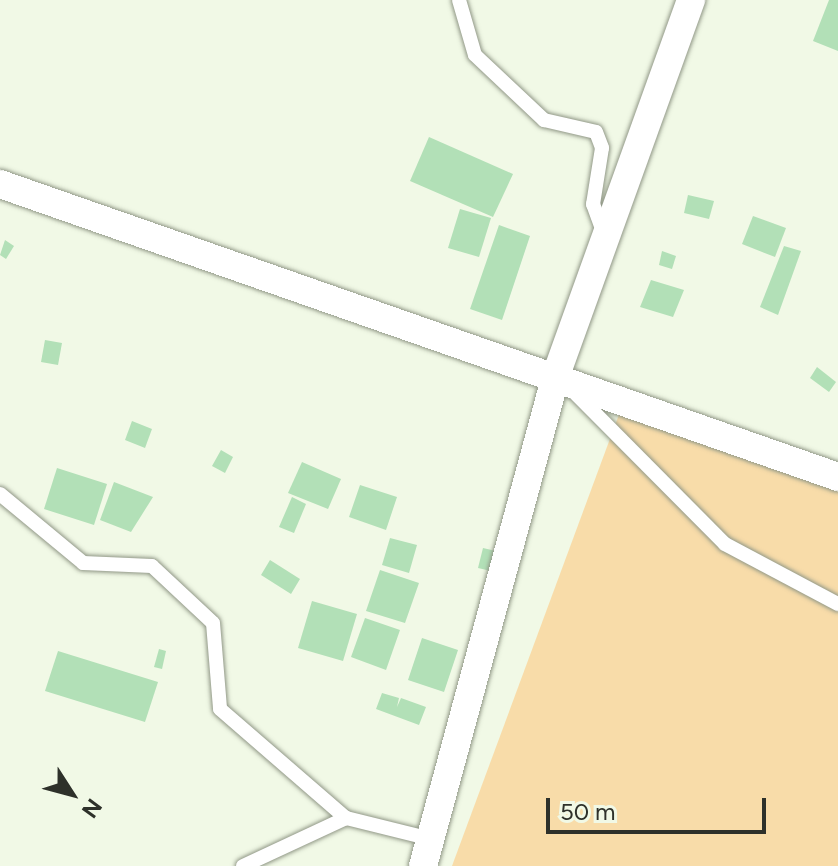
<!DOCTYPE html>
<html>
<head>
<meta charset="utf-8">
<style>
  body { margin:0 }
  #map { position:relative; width:838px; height:866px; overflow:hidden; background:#f1f9e6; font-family:Figtree,sans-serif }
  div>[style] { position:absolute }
  .green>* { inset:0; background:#f8dca9 }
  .building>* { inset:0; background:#b2e0b7 }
  .roads { filter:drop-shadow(0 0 2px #919887) drop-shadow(0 0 2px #919887) }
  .lane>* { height:14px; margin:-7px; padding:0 7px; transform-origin:7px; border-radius:7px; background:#fff }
  .street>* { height:28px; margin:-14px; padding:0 14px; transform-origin:14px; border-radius:14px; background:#fff }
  span { translate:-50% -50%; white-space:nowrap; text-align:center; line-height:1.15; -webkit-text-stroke:8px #f1f9e6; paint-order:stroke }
  .north { position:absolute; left:32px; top:754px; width:80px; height:80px; -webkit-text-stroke:6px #f1f9e6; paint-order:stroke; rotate:126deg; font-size:22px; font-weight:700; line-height:32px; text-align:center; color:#2e312a }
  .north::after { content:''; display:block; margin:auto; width:28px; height:36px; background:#2e312a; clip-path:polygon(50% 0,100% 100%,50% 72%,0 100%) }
  .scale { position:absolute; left:546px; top:798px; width:220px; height:36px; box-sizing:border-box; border:4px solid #2e312a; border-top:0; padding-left:10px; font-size:24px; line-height:28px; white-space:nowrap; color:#2e312a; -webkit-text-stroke:6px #f1f9e6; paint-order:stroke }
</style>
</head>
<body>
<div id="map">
  <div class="green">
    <div style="clip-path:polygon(621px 409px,838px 469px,838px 866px,452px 866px)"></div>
  </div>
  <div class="building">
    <div style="clip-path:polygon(829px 0,838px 0,838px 51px,813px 41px)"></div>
    <div style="clip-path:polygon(429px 137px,513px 174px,493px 217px,410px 181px)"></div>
    <div style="clip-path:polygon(688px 195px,714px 201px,709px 219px,684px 213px)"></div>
    <div style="clip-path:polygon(460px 209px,491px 218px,479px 257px,448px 248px)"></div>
    <div style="clip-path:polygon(753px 216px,786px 228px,775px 257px,742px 244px)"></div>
    <div style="clip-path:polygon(499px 225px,530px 236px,502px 320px,470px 309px)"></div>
    <div style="clip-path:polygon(5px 240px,14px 246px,6px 259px,0 255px)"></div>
    <div style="clip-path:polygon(784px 246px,801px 251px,778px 315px,760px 307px)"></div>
    <div style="clip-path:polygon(662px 251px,676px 256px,672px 269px,659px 265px)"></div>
    <div style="clip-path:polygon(651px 280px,684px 290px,673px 317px,640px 307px)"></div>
    <div style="clip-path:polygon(45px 340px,62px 343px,58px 365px,41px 362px)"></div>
    <div style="clip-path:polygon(817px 367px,836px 382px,829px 392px,810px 378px)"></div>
    <div style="clip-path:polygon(132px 421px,152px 429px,145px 448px,125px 440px)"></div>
    <div style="clip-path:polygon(221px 450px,233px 457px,225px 473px,212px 466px)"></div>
    <div style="clip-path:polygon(302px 462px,341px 479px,328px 509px,288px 493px)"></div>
    <div style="clip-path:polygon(57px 468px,107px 484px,94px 525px,44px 509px)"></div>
    <div style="clip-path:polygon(114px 482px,153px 497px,131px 532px,100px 520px)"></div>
    <div style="clip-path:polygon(360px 485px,397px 497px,386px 530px,349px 517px)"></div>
    <div style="clip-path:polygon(292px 497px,306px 504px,294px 533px,279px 527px)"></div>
    <div style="clip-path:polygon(390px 538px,417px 545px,409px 573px,382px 565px)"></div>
    <div style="clip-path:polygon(483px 548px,500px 552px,495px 572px,478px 568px)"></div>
    <div style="clip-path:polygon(270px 560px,300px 579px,291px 594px,261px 575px)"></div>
    <div style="clip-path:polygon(380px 570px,419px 583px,405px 623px,366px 611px)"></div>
    <div style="clip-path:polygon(312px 601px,357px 614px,343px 661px,298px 648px)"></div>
    <div style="clip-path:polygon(365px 618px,400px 630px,386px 670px,351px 657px)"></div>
    <div style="clip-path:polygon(422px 638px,458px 650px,444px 692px,408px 680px)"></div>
    <div style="clip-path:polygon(159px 649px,166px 651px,162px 669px,154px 667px)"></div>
    <div style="clip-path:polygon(58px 651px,158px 682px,145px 722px,45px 691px)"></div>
    <div style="clip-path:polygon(382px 693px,399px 698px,397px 707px,401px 698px,426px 707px,419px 725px,376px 709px)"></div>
  </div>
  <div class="roads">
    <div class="lane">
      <div style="left:459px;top:0;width:57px;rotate:73.8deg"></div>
      <div style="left:475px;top:55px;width:95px;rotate:43.3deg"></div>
      <div style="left:544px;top:120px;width:53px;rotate:13deg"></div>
      <div style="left:596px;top:132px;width:17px;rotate:69deg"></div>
      <div style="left:602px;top:148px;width:57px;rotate:99.1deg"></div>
      <div style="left:593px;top:204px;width:32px;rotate:70deg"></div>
      <div style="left:571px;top:389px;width:218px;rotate:45.2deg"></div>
      <div style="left:725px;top:544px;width:128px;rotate:28deg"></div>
      <div style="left:0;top:494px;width:108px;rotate:39.7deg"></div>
      <div style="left:83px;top:563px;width:69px;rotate:2.5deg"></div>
      <div style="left:152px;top:566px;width:83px;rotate:43.1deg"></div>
      <div style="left:213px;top:623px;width:86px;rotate:85.3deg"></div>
      <div style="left:220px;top:709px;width:167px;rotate:40.9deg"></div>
      <div style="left:243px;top:866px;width:114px;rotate:-25deg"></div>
      <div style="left:346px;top:818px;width:88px;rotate:13.9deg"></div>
    </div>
    <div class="street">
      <div style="left:0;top:184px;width:888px;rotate:19.27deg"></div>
      <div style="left:423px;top:866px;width:509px;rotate:-74.84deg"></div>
      <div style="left:556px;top:375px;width:399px;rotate:-70.2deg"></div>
    </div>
  </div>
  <div class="north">N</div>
  <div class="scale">50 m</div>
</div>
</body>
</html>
